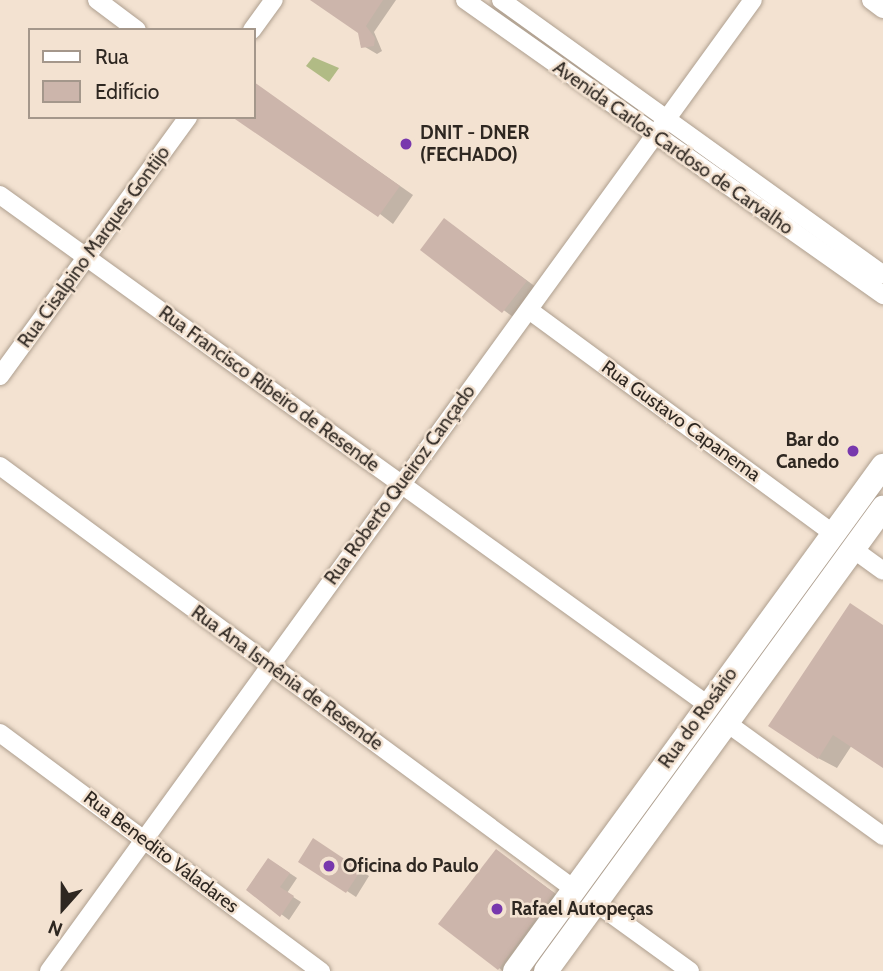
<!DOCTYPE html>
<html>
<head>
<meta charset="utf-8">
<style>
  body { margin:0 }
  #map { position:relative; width:883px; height:971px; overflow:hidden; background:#f3e2d1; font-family:Cabin,sans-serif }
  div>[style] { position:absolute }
  .water>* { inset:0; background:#b1bb85 }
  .shadow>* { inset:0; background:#0003 }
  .building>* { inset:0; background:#ccb5ab }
  .roads { filter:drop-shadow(0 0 2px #ae9f8f) drop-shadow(0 0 2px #ae9f8f) }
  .minor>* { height:18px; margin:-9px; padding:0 9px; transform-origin:9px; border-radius:9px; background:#fff }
  .secondary>* { height:24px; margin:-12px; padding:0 12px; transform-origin:12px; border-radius:12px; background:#fff }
  .dots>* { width:19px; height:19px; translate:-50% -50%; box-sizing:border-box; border:4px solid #f3e2d1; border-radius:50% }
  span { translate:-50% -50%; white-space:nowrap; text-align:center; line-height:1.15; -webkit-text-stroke:5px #f3e2d1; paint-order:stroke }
  .poi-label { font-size:19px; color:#2e2721; font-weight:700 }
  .left { translate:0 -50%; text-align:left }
  .right { translate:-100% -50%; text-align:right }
  .street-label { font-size:19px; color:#2e2721 }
  .legend { position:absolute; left:28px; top:28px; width:228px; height:91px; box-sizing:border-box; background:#f3e2d1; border:2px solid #a4978b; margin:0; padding:9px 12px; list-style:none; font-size:21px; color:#2e2721 }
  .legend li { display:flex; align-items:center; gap:14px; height:35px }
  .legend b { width:35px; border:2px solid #a4978b }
  .north { position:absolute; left:28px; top:873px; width:70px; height:70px; -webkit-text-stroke:5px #f3e2d1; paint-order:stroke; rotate:201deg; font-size:19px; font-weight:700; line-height:28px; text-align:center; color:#2e2721 }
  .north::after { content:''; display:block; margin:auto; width:24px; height:32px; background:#2e2721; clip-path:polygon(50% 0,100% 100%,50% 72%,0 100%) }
</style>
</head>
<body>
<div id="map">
  <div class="water">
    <div style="clip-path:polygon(313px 57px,339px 68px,329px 82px,306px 66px)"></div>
  </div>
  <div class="shadow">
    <div style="clip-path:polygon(327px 0,396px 0,374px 32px,382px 51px,377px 54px,360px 44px,360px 32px)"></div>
    <div style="clip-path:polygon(257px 86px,413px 195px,393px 224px,254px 117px)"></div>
    <div style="clip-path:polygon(445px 220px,540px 290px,517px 320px,422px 250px)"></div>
    <div style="clip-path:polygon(883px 626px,883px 766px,852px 745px,837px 768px,818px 758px)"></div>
    <div style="clip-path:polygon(323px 846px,369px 876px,356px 897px,347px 891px)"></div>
    <div style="clip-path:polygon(497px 851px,571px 905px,524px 971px,503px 971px,440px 923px)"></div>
    <div style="clip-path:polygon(276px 864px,297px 878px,287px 893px,301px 902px,289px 920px,249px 890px)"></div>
  </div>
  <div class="building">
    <div style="clip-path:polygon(310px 0,383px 0,366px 26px,375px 38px,374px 46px,361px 48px,358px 33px)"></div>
    <div style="clip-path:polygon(254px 82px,400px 186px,378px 217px,232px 117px,254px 117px)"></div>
    <div style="clip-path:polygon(444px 218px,527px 281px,502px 313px,420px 250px)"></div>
    <div style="clip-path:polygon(850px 603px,883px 625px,883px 768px,833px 735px,818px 759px,768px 726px)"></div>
    <div style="clip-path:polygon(313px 838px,361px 870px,346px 893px,298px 862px)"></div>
    <div style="clip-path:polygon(496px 849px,554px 893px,498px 970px,438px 924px)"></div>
    <div style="clip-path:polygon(268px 858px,290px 873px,280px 887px,294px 896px,280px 917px,246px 890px)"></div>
  </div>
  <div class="roads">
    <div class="minor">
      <div style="left:97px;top:0;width:50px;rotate:36.9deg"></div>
      <div style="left:465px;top:0;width:512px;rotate:35.21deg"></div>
      <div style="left:501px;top:0;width:470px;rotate:35.7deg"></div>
      <div style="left:871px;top:0;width:15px;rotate:37deg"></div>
      <div style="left:252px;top:30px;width:37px;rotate:-54deg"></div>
      <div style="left:0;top:195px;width:873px;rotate:35.77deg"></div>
      <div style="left:529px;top:310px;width:377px;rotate:36.3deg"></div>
      <div style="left:0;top:376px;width:320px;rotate:-54deg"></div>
      <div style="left:0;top:466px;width:713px;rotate:36.39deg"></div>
      <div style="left:853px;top:549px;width:37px;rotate:36deg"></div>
      <div style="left:727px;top:723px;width:193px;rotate:35.9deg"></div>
      <div style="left:0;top:733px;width:400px;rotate:36.6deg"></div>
      <div style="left:596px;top:903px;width:116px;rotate:35.9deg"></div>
      <div style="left:49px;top:971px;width:1199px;rotate:-54.06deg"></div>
    </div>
    <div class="secondary">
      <div style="left:515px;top:971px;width:625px;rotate:-53.92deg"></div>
      <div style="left:546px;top:971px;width:573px;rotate:-53.95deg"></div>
    </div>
  </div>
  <div class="dots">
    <div style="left:406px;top:144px;background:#7838ad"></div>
    <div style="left:853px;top:451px;background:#7838ad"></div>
    <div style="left:329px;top:866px;background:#7838ad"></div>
    <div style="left:497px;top:909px;background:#7838ad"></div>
  </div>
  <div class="poi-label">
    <span class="left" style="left:420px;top:144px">DNIT - DNER<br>(FECHADO)</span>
    <span class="right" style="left:839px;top:451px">Bar do<br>Canedo</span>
    <span class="left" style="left:343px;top:866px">Oficina do Paulo</span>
    <span class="left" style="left:511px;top:909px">Rafael Autopeças</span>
  </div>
  <div class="street-label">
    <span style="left:673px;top:148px;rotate:35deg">Avenida Carlos Cardoso de Carvalho</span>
    <span style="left:94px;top:247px;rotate:-54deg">Rua Cisalpino Marques Gontijo</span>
    <span style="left:269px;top:389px;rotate:36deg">Rua Francisco Ribeiro de Resende</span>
    <span style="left:681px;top:421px;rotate:36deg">Rua Gustavo Capanema</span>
    <span style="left:400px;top:485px;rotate:-54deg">Rua Roberto Queiroz Cançado</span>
    <span style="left:287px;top:678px;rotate:36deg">Rua Ana Ismênia de Resende</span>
    <span style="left:698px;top:718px;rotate:-54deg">Rua do Rosário</span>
    <span style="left:161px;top:852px;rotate:37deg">Rua Benedito Valadares</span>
  </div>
  <ul class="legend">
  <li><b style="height:9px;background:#fff"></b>Rua</li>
  <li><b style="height:19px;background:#ccb5ab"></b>Edifício</li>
  </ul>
  <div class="north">N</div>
</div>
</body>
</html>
